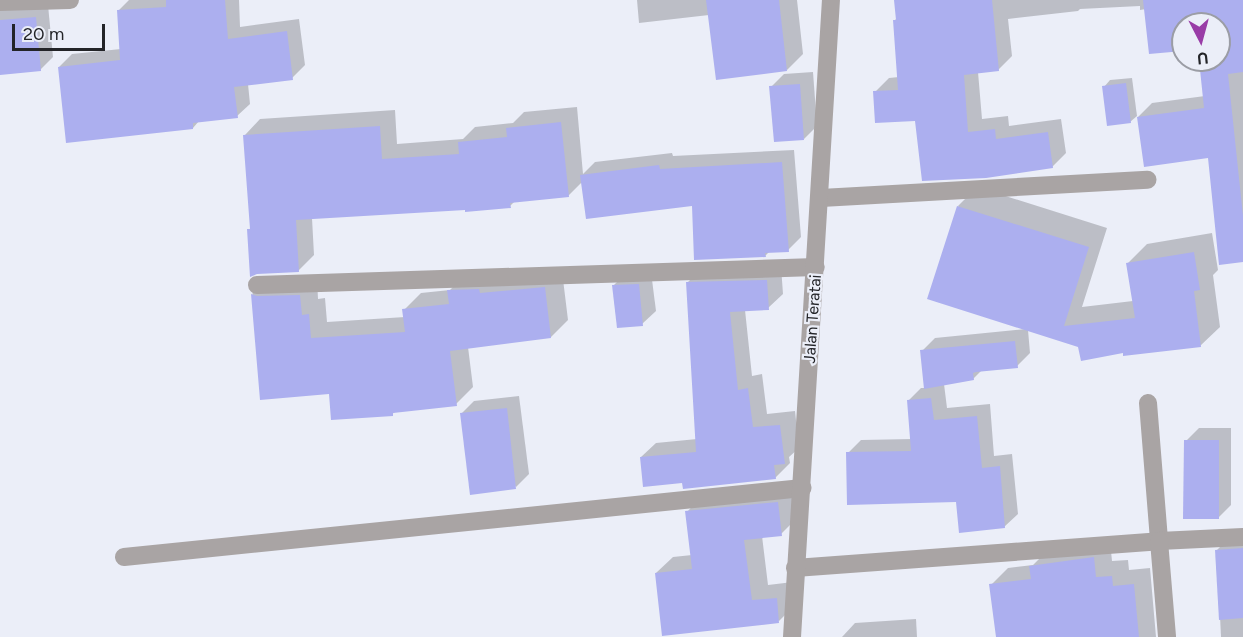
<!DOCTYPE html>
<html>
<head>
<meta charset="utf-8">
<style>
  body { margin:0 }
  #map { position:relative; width:1243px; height:637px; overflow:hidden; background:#ebeef8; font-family:Figtree,sans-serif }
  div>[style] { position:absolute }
  .shadow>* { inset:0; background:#0003 }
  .building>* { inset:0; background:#acafef }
  .minor>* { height:18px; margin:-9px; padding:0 9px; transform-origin:9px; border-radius:9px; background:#a9a4a4 }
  span { translate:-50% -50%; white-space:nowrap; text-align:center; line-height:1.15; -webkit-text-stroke:4.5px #ebeef8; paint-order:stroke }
  .street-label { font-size:16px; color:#232428 }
  .north { position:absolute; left:1171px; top:12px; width:60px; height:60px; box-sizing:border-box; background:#ebeef8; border:2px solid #9b9da5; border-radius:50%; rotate:174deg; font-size:16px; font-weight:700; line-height:24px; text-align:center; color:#232428 }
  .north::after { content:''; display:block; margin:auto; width:21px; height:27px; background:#993ca7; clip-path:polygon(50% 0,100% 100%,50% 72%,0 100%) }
  .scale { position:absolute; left:12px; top:24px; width:93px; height:27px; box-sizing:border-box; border:3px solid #232428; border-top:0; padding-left:8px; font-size:18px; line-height:21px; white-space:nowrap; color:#232428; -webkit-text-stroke:4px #ebeef8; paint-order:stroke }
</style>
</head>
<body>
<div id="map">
  <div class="shadow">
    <div style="clip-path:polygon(129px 0,239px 0,240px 27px,299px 19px,305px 65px,292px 78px,248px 84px,250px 104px,237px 116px,199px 121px,193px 128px,59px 67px,72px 54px,121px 49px,118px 11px)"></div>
    <div style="clip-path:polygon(637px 0,797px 0,803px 54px,787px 70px,709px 15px,639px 23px)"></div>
    <div style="clip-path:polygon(897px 0,1243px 0,1243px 261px,1210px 157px,1138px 117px,1152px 103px,1205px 96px,1201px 60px,1219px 60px,1219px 24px,1183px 24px,1183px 49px,1146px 9px,1140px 10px,1140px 6px,1080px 9px,1078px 11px,1008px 19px,1012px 56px,998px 70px,978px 72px,982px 119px,1008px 116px,1009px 126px,1061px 119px,1066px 153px,1052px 167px,917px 119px,875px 92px,889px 78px,899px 77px,894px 21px,897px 18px)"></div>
    <div style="clip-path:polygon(48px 5px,53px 57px,40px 70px,0 70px,0 9px)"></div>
    <div style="clip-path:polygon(813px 72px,817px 126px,804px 139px,771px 87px,784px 74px)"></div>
    <div style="clip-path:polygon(1132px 78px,1137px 116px,1130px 122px,1104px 87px,1110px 80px)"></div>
    <div style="clip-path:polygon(577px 107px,583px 174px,595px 162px,672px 153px,673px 156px,794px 150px,801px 237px,788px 250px,770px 251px,765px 256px,693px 204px,583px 181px,568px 196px,515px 201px,510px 206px,312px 218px,314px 255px,298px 271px,249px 230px,251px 227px,245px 135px,260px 119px,395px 110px,397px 144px,463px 139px,475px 127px,513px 123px,524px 112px)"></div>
    <div style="clip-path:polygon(977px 187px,1107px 228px,1082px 307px,1133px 301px,1127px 264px,1147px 244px,1212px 233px,1218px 270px,1213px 275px,1220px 327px,1200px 346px,1124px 351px,1079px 346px,1028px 330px,1030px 353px,1017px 366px,981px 371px,973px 379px,944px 384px,947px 408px,990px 404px,994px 456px,1012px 454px,1018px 514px,1004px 527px,957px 501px,848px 453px,861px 440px,912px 439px,908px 401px,921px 388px,926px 388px,922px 351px,935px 338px,1026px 329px,958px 206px)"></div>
    <div style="clip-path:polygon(781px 266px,783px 294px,768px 308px,745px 310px,752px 376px,762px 374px,767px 414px,795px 411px,799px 448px,789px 457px,790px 463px,775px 478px,684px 481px,641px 457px,656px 443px,697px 439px,687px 283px,702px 268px)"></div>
    <div style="clip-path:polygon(562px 271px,568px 320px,551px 337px,468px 347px,473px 387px,456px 404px,395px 412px,392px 414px,331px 393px,252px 294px,269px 278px,317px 278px,318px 299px,325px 298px,327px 322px,405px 317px,404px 310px,421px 293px,450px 290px,466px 274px)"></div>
    <div style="clip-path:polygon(627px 272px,651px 272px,656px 311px,642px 324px,614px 285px)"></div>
    <div style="clip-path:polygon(519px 396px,529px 474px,516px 487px,461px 414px,474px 401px)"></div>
    <div style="clip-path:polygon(1199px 428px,1231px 428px,1231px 505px,1218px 518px,1186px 441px)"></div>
    <div style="clip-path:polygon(794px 486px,797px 518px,781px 534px,762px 536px,768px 585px,793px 582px,795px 605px,779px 621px,656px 573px,673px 557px,692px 555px,687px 512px,703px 495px)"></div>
    <div style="clip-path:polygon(1243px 532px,1243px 637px,1221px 637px,1217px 550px,1234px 533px)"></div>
    <div style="clip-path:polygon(1110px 541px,1112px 561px,1128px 560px,1129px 570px,1150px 568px,1156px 637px,997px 637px,991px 585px,1008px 568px,1033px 565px,1048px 550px)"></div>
    <div style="clip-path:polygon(916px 619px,917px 637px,842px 637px,855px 623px)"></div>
  </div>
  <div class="building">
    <div style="clip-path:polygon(166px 0,225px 0,228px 39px,287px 31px,293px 80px,234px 87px,238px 118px,193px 123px,193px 129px,66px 143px,58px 67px,120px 60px,117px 10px,166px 7px)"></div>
    <div style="clip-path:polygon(706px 0,779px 0,787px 71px,716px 80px)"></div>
    <div style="clip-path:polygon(894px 0,992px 0,999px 71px,964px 75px,968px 132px,995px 129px,996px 139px,1048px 132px,1053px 168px,986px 178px,922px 181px,915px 121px,875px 123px,873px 91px,898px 90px,893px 20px,896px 20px)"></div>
    <div style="clip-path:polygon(1143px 0,1243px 0,1243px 72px,1228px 74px,1243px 216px,1243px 262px,1219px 265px,1208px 158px,1144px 167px,1137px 117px,1204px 108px,1199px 60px,1219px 60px,1219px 24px,1183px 24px,1183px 51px,1149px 54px)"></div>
    <div style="clip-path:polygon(36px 17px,41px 71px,0 75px,0 20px)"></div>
    <div style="clip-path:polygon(1126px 83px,1131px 123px,1107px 126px,1102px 86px)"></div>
    <div style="clip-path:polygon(800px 84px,804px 140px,774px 142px,769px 86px)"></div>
    <div style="clip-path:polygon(561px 122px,569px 197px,510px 203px,511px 208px,465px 212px,465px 210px,296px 220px,299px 272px,257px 274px,250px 277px,247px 229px,250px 229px,243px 135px,380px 126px,382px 159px,459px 154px,458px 142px,507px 137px,506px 128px)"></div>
    <div style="clip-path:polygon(782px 162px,789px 252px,765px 253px,766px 257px,694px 260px,692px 206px,586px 219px,580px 175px,659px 165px,660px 169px)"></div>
    <div style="clip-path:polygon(957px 206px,1089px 247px,1064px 326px,1135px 318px,1126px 263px,1194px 252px,1200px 290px,1194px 291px,1201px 347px,1123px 356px,1123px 353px,1081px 361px,1078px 347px,927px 299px)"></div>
    <div style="clip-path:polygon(767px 280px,769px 310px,730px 312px,738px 390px,748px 388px,753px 427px,780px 425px,785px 464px,774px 465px,776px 479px,683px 489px,682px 483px,643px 487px,640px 457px,696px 452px,686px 282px)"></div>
    <div style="clip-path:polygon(639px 284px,643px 326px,617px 328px,612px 285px)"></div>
    <div style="clip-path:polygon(545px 287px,551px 338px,450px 351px,457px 406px,393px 413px,393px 416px,331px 420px,329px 394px,260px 400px,251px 294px,257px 296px,300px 295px,302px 315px,309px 314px,311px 338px,405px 332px,402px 309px,449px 304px,447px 290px,479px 289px,480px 293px)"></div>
    <div style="clip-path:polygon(1015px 341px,1018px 368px,976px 372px,973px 373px,974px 380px,924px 389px,920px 350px)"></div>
    <div style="clip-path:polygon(931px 398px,934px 420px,977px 416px,982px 468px,1000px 466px,1005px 528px,959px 533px,956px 502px,847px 505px,846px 452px,911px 451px,907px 400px)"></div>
    <div style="clip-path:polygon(507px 408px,516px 489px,470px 495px,460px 413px)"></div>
    <div style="clip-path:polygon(1184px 440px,1219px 440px,1219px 519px,1183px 519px)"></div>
    <div style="clip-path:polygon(778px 502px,782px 536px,744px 540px,752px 600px,777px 598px,779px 623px,662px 636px,655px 573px,692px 569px,685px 511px)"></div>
    <div style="clip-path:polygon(1243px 548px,1243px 618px,1219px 620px,1215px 550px)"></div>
    <div style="clip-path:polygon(1094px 557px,1096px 577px,1112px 576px,1113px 586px,1134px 584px,1139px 637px,996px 637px,989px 584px,1031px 579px,1029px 566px)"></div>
  </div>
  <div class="minor">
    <div style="left:0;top:2px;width:70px;rotate:-1.6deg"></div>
    <div style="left:821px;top:198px;width:327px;rotate:-3.2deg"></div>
    <div style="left:257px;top:285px;width:559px;rotate:-1.84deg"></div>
    <div style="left:1148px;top:403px;width:138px;rotate:85.4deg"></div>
    <div style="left:1159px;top:541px;width:84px;rotate:-2.7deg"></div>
    <div style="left:124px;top:557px;width:682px;rotate:-5.81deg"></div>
    <div style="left:795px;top:568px;width:365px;rotate:-4.2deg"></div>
    <div style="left:1159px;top:541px;width:96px;rotate:85.2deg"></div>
    <div style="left:792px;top:637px;width:638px;rotate:-86.5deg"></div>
  </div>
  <div class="street-label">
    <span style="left:813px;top:319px;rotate:-86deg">Jalan Teratai</span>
  </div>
  <div class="north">U</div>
  <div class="scale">20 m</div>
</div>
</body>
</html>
